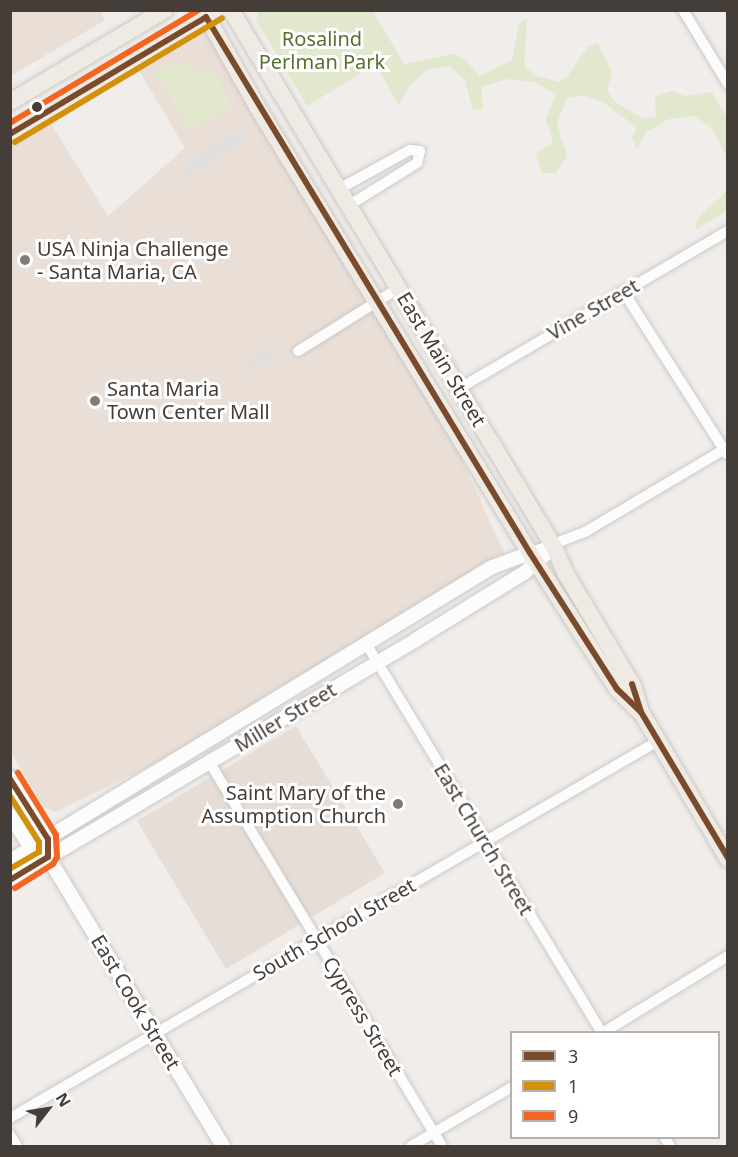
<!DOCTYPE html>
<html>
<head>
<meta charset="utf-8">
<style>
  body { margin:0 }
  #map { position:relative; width:738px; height:1157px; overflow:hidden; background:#f0edea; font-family:"Noto Sans",sans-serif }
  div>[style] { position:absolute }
  .commercial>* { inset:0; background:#eadfd7 }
  .education>* { inset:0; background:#e6ded6 }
  .green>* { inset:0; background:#e2e8cd }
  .parking>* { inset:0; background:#e1dedb }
  .roads { filter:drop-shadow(0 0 2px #ccc9c6) drop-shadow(0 0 2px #ccc9c6) }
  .minor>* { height:10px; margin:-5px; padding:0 5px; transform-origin:5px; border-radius:5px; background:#fdfcfc }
  .tertiary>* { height:14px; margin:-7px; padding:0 7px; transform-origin:7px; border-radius:7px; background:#fdfcfc }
  .primary>* { height:16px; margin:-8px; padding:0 8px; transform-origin:8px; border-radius:8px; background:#f0eae5 }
  .bus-1>* { height:6px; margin:-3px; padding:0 3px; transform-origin:3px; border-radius:3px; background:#7a4b2a }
  .bus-2>* { height:6px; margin:-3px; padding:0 3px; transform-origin:3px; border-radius:3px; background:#d3910b }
  .bus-3>* { height:6px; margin:-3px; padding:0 3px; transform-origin:3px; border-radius:3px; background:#f26522 }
  .dots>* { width:16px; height:16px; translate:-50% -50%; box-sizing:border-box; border:3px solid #fff; border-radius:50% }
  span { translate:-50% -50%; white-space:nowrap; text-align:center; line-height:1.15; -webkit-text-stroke:6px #fff; paint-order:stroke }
  .park-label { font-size:20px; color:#557130 }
  .poi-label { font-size:20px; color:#453d37 }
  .left { translate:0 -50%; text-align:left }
  .right { translate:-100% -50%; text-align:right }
  .street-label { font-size:20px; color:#453d37 }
  .frame { position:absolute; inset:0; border:12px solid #453d37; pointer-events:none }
  .legend { position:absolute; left:510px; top:1031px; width:210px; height:108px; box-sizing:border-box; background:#fff; border:2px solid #b5b1af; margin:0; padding:8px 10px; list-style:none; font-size:18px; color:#453d37 }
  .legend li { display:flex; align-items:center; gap:12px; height:30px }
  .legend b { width:30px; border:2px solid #b5b1af }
  .north { position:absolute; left:18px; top:1079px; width:60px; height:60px; -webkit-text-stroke:4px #fff; paint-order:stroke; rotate:59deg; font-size:16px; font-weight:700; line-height:24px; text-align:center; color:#453d37 }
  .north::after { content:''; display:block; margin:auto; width:21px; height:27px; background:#453d37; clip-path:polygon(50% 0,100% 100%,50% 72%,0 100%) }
</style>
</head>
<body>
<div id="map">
  <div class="commercial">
    <div style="clip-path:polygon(10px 11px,100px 11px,105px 20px,11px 76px)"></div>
    <div style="clip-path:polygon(204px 21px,437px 404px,505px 555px,182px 750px,56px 812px,43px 807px,11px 752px,10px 143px,47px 117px,108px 216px,185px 148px,134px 62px)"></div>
  </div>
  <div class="education">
    <div style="clip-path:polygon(296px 726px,385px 873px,226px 969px,137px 821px)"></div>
  </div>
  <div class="green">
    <div style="clip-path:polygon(259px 10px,373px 11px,404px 64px,454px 54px,466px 60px,479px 76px,512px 60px,519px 22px,527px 19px,524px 66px,536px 76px,559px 82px,567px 77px,589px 45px,598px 44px,612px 73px,607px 91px,614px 101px,642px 118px,656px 117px,655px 97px,664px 93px,672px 91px,685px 96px,712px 92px,727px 118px,727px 157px,712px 128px,694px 116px,669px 119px,646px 132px,637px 148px,632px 138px,637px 127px,601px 101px,582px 95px,567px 98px,557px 123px,567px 156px,556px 173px,542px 173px,536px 154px,553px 143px,546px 119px,556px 94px,534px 82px,508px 79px,481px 87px,483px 109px,473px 110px,465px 80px,450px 66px,427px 70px,409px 86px,399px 106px,376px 64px,307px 106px,256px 20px)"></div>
    <div style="clip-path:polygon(178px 64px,190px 66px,195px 74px,215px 70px,230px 107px,190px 130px,154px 70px)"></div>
    <div style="clip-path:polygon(727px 191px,727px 210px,695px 230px,698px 218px)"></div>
  </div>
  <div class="parking">
    <div style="clip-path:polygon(244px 128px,250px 138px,164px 192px,192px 157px,225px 135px)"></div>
    <div style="clip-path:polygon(271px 346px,276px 355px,250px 371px,245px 362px)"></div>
  </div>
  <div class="roads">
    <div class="minor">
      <div style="left:683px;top:10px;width:87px;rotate:58.7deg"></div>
      <div style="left:339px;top:189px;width:81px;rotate:-28.8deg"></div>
      <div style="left:410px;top:150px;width:10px;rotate:6deg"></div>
      <div style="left:420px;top:151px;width:12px;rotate:104deg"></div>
      <div style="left:417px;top:163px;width:81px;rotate:148.1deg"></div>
      <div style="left:623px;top:291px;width:193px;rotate:57.5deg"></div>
      <div style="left:298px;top:351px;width:119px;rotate:-32deg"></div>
      <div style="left:460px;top:388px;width:311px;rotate:-30.4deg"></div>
      <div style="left:530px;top:553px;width:59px;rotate:-20.9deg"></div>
      <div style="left:585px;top:532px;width:166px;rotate:-30.7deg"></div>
      <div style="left:367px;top:645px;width:452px;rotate:58.8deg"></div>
      <div style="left:210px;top:763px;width:448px;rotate:58.8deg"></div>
      <div style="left:604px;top:1032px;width:145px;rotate:-31.5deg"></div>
      <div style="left:10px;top:1118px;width:750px;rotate:-30.19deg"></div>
      <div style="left:10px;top:1135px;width:13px;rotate:58deg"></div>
      <div style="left:665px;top:1138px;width:9px;rotate:58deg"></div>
      <div style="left:411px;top:1146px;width:117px;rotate:-30.3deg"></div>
    </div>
    <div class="tertiary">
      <div style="left:10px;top:778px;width:72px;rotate:58.1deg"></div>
      <div style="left:48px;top:839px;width:18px;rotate:90deg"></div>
      <div style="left:48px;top:857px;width:17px;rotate:59deg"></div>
      <div style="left:57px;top:872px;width:320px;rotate:58.8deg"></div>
      <div style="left:10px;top:815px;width:40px;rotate:57.1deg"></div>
      <div style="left:32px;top:849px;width:7px;rotate:27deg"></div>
      <div style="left:10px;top:861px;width:565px;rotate:-31.38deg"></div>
      <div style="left:492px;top:567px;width:40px;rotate:-20.2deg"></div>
      <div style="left:10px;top:880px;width:473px;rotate:-30.6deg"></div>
      <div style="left:417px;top:639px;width:126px;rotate:-31.7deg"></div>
      <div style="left:524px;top:573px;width:40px;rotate:-41deg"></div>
    </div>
    <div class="primary">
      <div style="left:203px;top:10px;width:112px;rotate:60.7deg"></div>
      <div style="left:258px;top:108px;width:522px;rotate:58.57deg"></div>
      <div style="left:530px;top:553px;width:161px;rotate:57.4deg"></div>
      <div style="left:617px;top:689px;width:33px;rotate:45deg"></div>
      <div style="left:231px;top:10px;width:627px;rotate:58.97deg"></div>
      <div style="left:554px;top:547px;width:30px;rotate:66deg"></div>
      <div style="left:566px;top:574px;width:131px;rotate:59.1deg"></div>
      <div style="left:633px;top:686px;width:27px;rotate:73deg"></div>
      <div style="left:641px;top:712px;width:171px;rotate:59.4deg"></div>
      <div style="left:10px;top:102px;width:180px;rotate:-30.7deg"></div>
      <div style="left:10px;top:134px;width:241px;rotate:-30.9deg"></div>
    </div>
  </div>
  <div class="bus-1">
    <div style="left:10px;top:134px;width:228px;rotate:-30.8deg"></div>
    <div style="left:206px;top:17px;width:626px;rotate:58.85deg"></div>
    <div style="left:530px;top:553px;width:161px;rotate:57.4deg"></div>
    <div style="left:617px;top:689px;width:33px;rotate:44deg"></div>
    <div style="left:632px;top:684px;width:29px;rotate:72deg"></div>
    <div style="left:641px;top:712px;width:170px;rotate:59.2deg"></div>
    <div style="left:10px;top:779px;width:71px;rotate:57.7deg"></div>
    <div style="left:48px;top:839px;width:18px;rotate:90deg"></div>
    <div style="left:48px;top:857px;width:44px;rotate:148.8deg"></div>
  </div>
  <div class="bus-2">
    <div style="left:15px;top:142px;width:241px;rotate:-30.9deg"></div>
    <div style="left:10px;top:796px;width:54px;rotate:57.8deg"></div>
    <div style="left:39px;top:842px;width:10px;rotate:90deg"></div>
    <div style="left:39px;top:852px;width:34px;rotate:150deg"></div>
  </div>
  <div class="bus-3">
    <div style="left:10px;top:123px;width:220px;rotate:-30.9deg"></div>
    <div style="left:15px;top:888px;width:45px;rotate:-32.3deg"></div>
    <div style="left:53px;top:864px;width:8px;rotate:-60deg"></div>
    <div style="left:57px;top:857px;width:22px;rotate:-93deg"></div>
    <div style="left:56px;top:835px;width:73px;rotate:-121.5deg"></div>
  </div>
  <div class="dots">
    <div style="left:37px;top:107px;background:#453d37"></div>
    <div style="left:25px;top:260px;background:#817b76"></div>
    <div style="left:95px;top:401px;background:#817b76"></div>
    <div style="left:398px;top:804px;background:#817b76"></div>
  </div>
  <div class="park-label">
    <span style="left:322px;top:50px">Rosalind<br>Perlman Park</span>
  </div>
  <div class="poi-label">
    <span class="left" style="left:37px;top:260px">USA Ninja Challenge<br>- Santa Maria, CA</span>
    <span class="left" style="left:107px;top:400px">Santa Maria<br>Town Center Mall</span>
    <span class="right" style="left:386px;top:804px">Saint Mary of the<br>Assumption Church</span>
  </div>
  <div class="street-label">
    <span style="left:593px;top:309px;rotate:-30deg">Vine Street</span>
    <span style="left:442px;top:359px;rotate:59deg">East Main Street</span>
    <span style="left:285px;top:717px;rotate:-31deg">Miller Street</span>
    <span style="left:484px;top:839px;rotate:59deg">East Church Street</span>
    <span style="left:334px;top:929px;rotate:-30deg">South School Street</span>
    <span style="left:136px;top:1002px;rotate:59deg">East Cook Street</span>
    <span style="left:363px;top:1016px;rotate:59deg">Cypress Street</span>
  </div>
  <div class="frame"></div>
  <ul class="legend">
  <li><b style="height:8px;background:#7a4b2a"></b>3</li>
  <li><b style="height:8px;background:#d3910b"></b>1</li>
  <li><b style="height:8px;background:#f26522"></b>9</li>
  </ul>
  <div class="north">N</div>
</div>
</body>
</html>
